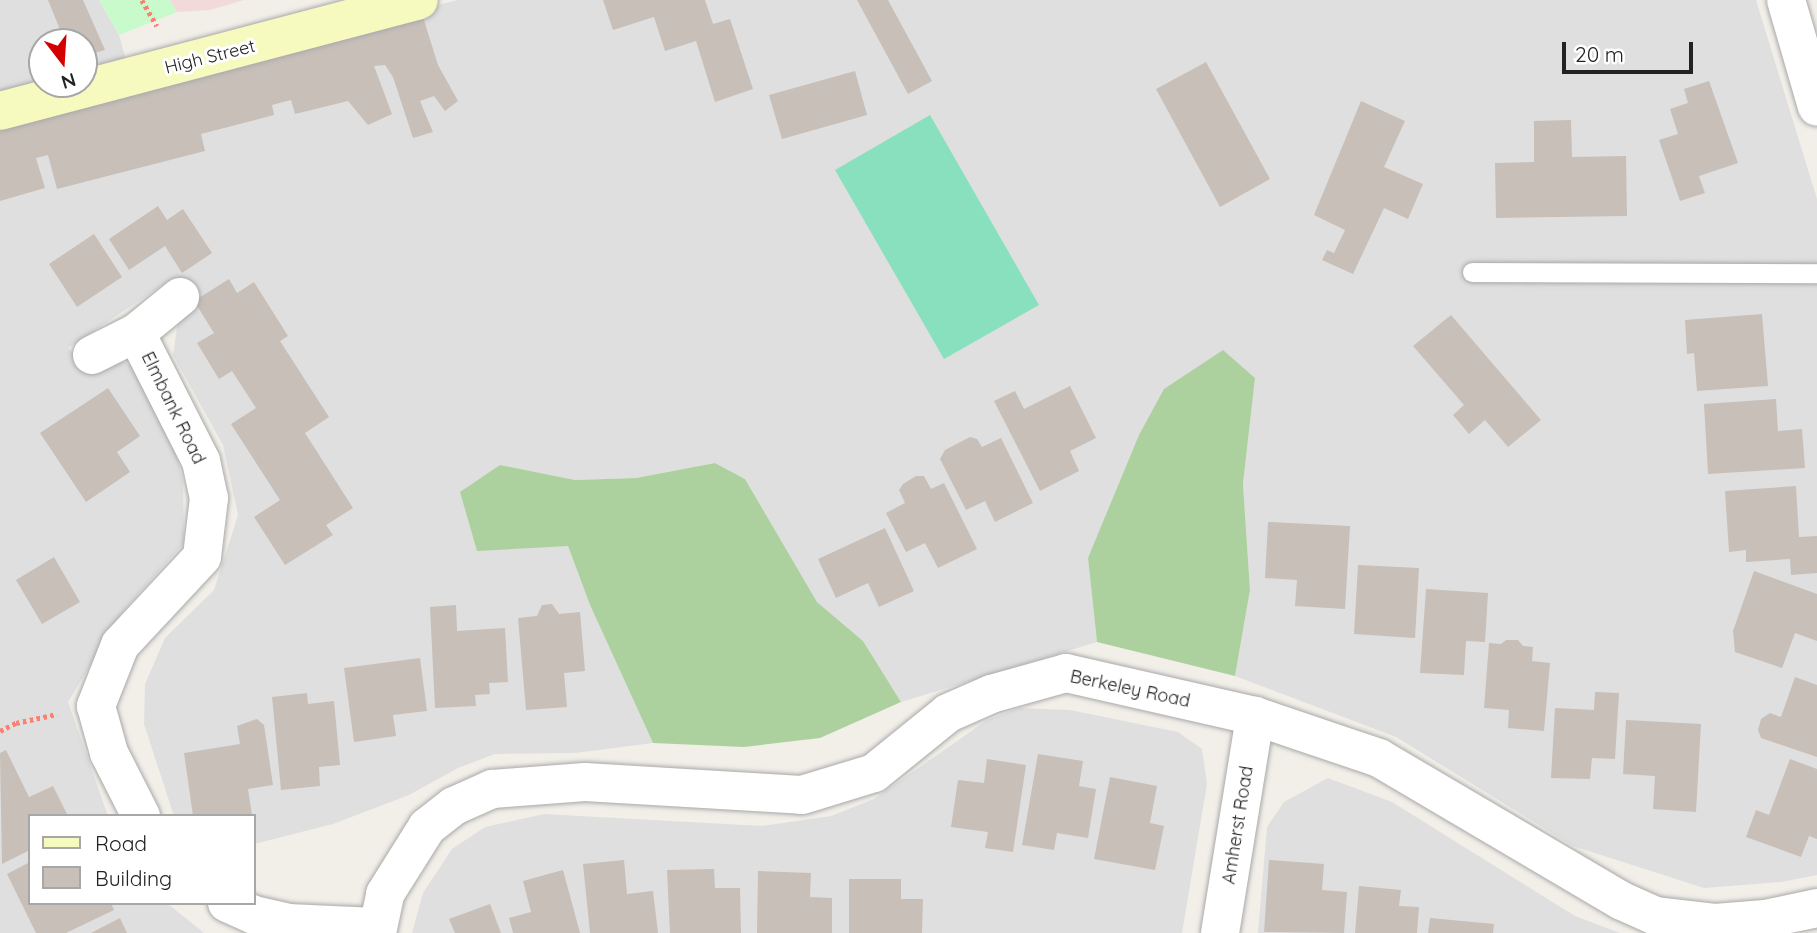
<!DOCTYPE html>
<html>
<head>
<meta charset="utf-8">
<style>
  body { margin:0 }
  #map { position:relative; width:1817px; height:933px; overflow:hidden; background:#f2efe9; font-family:Quicksand,sans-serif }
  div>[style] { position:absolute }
  .residential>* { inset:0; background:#e0dfdf }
  .commercial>* { inset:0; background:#f2dad9 }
  .forest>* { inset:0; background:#add19e }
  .park>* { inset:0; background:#c8facc }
  .pitch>* { inset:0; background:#88e0be }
  .building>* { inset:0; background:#c7bfb8 }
  .path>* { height:4.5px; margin-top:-2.25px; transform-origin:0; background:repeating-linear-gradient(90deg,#fa8072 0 3.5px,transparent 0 7px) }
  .roads { filter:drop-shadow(0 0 2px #a9a9a9) drop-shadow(0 0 2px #a9a9a9) }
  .lane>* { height:19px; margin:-9.5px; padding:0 9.5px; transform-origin:9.5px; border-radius:9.5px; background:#fff }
  .street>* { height:38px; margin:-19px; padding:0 19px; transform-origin:19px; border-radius:19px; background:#fff }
  .secondary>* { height:38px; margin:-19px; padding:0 19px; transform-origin:19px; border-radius:19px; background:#f7fabf }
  span { translate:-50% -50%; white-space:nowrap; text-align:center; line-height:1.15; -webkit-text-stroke:6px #fff; paint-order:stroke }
  .street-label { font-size:18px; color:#222 }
  .legend { position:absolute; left:28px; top:814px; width:228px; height:91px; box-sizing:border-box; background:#fff; border:2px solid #a7a7a7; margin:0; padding:9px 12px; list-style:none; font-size:21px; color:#222 }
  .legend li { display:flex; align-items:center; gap:14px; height:35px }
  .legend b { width:35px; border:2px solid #a7a7a7 }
  .north { position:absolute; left:28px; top:28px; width:70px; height:70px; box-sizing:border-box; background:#fff; border:2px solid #a7a7a7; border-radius:50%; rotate:163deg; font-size:19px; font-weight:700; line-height:28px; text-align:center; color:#222 }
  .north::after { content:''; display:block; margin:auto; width:24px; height:32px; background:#d40000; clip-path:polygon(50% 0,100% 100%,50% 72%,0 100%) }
  .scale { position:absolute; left:1562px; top:42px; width:131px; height:32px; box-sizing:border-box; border:4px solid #222; border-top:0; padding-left:9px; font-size:21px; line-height:24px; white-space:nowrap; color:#222; -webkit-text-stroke:5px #fff; paint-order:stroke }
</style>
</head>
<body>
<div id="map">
  <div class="residential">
    <div style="clip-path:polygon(evenodd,0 0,99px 0,119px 35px,133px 85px,209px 68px,457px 0,1756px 0,1817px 199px,1817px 875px,1781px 882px,1704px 888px,1573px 846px,1396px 737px,1235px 676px,1250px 590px,1243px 484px,1255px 378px,1088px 558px,1097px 642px,901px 702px,863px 641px,817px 602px,745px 479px,715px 463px,636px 478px,575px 480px,500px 465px,568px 546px,590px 605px,653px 743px,575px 753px,495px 754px,458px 768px,409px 795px,333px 824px,254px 844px,254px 816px,174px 816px,144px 724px,145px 684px,165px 638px,214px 590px,238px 515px,223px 445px,173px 355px,178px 321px,194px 301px,173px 278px,68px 348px,81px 361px,114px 358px,132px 366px,172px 436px,183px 482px,184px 543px,123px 611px,68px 702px,108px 816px,30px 816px,30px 903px,167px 903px,204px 933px,0 933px,0 0,42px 42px,84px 42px,84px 84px,42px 84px,42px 42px)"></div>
    <div style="clip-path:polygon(1019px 708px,1070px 710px,1178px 732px,1202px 749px,1207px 784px,1182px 933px,412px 933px,423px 893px,452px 849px,485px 827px,544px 814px,762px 826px,831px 816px,874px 799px,987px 720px)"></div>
    <div style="clip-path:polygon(1328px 778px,1392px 802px,1575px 916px,1620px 933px,1258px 933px,1267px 827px,1284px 802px)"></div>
  </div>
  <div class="commercial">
    <div style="clip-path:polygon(170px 0,244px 0,210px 10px,177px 12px)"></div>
  </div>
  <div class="forest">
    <div style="clip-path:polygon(1223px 350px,1255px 378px,1243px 484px,1250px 590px,1235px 676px,1097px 642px,1088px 558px,1139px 435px,1164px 389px)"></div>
    <div style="clip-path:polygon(715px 463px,745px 479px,817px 602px,863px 641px,901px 702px,820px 738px,744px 747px,653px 743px,590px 605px,568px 546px,477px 551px,460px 492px,500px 465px,575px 480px,636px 478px)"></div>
  </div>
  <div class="park">
    <div style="clip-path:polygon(99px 0,170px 0,177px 12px,119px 35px)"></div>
  </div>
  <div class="pitch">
    <div style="clip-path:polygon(930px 115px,1039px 305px,944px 359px,835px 170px)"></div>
  </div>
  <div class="building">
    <div style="clip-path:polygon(48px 0,83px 0,105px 50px,84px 56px,84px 42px,65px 42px)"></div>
    <div style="clip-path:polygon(603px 0,705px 0,713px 24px,730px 19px,753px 89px,715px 102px,696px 41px,665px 51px,654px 17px,613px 30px)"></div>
    <div style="clip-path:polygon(857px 0,888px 0,932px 81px,908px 94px)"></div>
    <div style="clip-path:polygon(422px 14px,438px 65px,458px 101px,445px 111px,434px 96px,420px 101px,433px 132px,413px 138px,393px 77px,385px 65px,374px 66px,392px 114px,368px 125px,348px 101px,295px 114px,291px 100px,272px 105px,274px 115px,201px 134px,205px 151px,57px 189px,48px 155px,36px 158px,45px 188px,0 201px,0 118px)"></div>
    <div style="clip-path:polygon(1206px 62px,1270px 179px,1220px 207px,1156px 89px)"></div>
    <div style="clip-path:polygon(855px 71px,867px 115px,782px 139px,769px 95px)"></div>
    <div style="clip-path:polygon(1709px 81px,1738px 163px,1699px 176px,1705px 193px,1680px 201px,1659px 140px,1678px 134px,1670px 109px,1688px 103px,1684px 89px)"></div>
    <div style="clip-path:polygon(1361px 101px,1405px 121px,1384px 167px,1423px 184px,1408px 219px,1384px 208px,1353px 274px,1322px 260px,1327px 250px,1334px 253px,1345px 230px,1314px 215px)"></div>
    <div style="clip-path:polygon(1571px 120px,1572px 157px,1626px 156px,1627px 216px,1496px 218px,1495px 163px,1534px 162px,1534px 121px)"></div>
    <div style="clip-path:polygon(158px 206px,167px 220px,183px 209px,212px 253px,182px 273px,165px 246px,129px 270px,109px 239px)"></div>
    <div style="clip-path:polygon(94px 234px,122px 277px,77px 307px,49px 264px)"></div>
    <div style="clip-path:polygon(229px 279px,237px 293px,254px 282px,288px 336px,280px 341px,329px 417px,305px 433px,353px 508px,326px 525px,333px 535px,285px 565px,254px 517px,280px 500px,231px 424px,256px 408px,232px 371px,219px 379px,197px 343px,214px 333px,194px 301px)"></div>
    <div style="clip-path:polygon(1762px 314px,1768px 386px,1697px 391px,1694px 353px,1687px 354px,1685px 320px)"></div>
    <div style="clip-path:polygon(1451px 315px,1541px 420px,1508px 447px,1485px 420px,1469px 434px,1453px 415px,1464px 405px,1413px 346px)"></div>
    <div style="clip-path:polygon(1070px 386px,1096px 438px,1070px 451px,1079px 471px,1040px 491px,994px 401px,1015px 391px,1024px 409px)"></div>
    <div style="clip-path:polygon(108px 388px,140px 436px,117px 452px,130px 472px,86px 502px,40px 433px)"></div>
    <div style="clip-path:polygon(1776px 399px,1778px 431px,1802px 429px,1805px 468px,1708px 474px,1704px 404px)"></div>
    <div style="clip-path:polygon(970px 437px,977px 439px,982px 447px,1001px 438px,1033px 503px,995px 522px,985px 501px,966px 510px,940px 459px,945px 450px)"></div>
    <div style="clip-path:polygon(916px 476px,924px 476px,931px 489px,944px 483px,977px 549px,938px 568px,925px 543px,906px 552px,886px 513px,905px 503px,899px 490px,903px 484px)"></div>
    <div style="clip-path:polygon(1796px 486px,1799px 537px,1817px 536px,1817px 573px,1791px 575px,1790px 559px,1746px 562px,1746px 550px,1729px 552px,1725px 491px)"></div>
    <div style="clip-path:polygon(1268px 522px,1350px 526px,1345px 609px,1295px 606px,1297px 580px,1265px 578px)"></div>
    <div style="clip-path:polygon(885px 528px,914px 591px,879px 607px,868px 583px,836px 598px,818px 559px)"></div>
    <div style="clip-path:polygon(54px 557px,80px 602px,42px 624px,16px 580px)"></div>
    <div style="clip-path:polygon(1358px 565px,1419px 568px,1415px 638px,1354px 634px)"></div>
    <div style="clip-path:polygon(1754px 571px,1817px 594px,1817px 641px,1795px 633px,1782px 668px,1735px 652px,1733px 631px)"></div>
    <div style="clip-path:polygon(1426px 589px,1488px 593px,1485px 642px,1466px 641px,1464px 675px,1420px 673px)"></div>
    <div style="clip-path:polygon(552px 604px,559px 614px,580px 612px,585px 671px,564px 673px,567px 707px,526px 710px,518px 618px,537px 616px,542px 605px)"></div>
    <div style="clip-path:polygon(456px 605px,457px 631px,505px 628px,508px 682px,489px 683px,490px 694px,475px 695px,476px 706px,435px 708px,430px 607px)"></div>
    <div style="clip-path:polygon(1506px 640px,1518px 640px,1523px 646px,1533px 647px,1532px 661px,1550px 663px,1544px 731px,1508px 728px,1509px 710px,1484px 708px,1489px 643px,1501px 644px)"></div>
    <div style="clip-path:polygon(420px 658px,427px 711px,393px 715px,396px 736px,354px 742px,344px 668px)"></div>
    <div style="clip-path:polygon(1795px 677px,1817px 685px,1817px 757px,1761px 738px,1758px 730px,1761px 719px,1770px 713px,1781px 717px)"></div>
    <div style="clip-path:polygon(1595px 692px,1619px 693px,1615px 759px,1592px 758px,1590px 779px,1551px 778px,1555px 708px,1594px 710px)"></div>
    <div style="clip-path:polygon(307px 693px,308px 704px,334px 701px,340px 765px,319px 767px,320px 786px,281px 790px,272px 697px)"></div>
    <div style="clip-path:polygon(257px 719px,264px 725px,273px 785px,248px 789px,252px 815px,193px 816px,184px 753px,240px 744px,237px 726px)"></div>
    <div style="clip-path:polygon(1626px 720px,1701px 724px,1696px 812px,1653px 809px,1655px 776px,1623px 774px)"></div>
    <div style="clip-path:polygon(6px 750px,29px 797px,53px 786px,68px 816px,30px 816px,30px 850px,2px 864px,0 753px)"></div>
    <div style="clip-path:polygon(1038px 754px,1083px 761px,1079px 786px,1096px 789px,1088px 838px,1057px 833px,1054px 850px,1022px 845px)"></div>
    <div style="clip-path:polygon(987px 759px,1026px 765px,1013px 852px,985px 848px,988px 832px,951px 827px,958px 780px,984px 783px)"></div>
    <div style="clip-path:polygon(1790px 759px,1817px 769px,1817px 839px,1809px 836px,1801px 857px,1746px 837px,1756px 810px,1769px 815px)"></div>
    <div style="clip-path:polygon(1110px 777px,1157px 786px,1150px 823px,1164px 826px,1155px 870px,1094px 859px)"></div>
    <div style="clip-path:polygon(624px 860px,627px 894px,653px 891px,658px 933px,590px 933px,583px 864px)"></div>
    <div style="clip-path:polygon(1269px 860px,1324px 864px,1322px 890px,1347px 892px,1344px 933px,1264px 932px)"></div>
    <div style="clip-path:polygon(30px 862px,30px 903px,111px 903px,114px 910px,66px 933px,36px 933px,7px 874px)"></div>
    <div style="clip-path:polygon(714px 869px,715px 888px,740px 888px,741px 933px,670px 933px,667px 870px)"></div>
    <div style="clip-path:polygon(563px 870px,580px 933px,513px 933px,509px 918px,531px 912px,523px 881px)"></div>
    <div style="clip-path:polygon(758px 871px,811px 873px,810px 897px,832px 898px,832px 933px,757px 933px)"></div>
    <div style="clip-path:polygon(849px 879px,901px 879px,901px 899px,923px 899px,922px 933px,849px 933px)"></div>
    <div style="clip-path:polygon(1359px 886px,1401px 890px,1399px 906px,1419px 907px,1417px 933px,1355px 933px)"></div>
    <div style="clip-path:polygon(490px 904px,501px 933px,455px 933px,449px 919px)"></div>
    <div style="clip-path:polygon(120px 918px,127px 933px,91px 933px)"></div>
    <div style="clip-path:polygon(1430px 918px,1494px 924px,1493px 933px,1428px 933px)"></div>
  </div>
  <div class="path">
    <div style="left:142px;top:0;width:30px;rotate:60deg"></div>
    <div style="left:0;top:731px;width:18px;rotate:-27deg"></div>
    <div style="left:16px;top:723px;width:42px;rotate:-12.4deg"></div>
  </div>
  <div class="roads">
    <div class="lane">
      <div style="left:1472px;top:272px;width:345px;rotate:0.2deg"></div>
    </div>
    <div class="street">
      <div style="left:1786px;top:0;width:111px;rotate:73.8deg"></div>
      <div style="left:136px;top:333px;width:144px;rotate:63.1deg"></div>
      <div style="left:201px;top:461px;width:38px;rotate:78deg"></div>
      <div style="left:209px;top:498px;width:59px;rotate:96.8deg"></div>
      <div style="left:202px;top:557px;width:120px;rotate:133deg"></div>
      <div style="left:120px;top:645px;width:66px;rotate:111.5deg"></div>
      <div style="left:96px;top:706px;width:49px;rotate:74.5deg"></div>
      <div style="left:109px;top:753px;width:71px;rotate:63.1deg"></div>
      <div style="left:92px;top:355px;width:49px;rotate:-26.6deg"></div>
      <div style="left:136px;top:333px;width:57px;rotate:-39.3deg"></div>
      <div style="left:227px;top:903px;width:30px;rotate:24deg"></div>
      <div style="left:254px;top:915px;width:35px;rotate:13deg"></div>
      <div style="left:288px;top:923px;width:88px;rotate:2.6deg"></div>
      <div style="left:377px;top:933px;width:40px;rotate:-78deg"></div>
      <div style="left:385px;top:894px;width:79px;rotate:-57.9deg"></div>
      <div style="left:427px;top:827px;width:34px;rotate:-38deg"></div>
      <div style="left:454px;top:806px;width:42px;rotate:-24.1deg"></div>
      <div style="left:492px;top:789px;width:93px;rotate:-4.3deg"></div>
      <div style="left:585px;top:782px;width:217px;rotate:3.4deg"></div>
      <div style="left:802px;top:795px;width:75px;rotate:-17deg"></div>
      <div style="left:874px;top:773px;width:95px;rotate:-39deg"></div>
      <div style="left:948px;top:713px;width:47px;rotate:-23.8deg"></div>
      <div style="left:991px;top:694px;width:78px;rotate:-15.6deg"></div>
      <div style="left:1066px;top:673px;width:194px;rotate:12.8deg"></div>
      <div style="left:1255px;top:716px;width:131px;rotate:18.7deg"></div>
      <div style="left:1379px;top:758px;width:282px;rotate:30.5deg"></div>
      <div style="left:1622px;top:901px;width:37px;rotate:24deg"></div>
      <div style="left:1656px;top:916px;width:59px;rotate:6.8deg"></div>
      <div style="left:1715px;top:923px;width:50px;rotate:-4.6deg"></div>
      <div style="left:1765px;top:919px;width:53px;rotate:-11.9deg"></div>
      <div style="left:1220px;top:933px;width:220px;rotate:-80.8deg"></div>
    </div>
    <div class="secondary">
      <div style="left:0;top:111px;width:433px;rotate:-14.8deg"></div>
    </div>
  </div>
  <div class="street-label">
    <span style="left:210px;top:57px;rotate:-14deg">High Street</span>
    <span style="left:173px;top:408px;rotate:64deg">Elmbank Road</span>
    <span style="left:1130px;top:689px;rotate:12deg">Berkeley Road</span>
    <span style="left:1238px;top:825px;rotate:-81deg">Amherst Road</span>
  </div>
  <ul class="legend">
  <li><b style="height:9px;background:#f7fabf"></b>Road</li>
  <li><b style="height:19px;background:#c7bfb8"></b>Building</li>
  </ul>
  <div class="north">N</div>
  <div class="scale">20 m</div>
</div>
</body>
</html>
